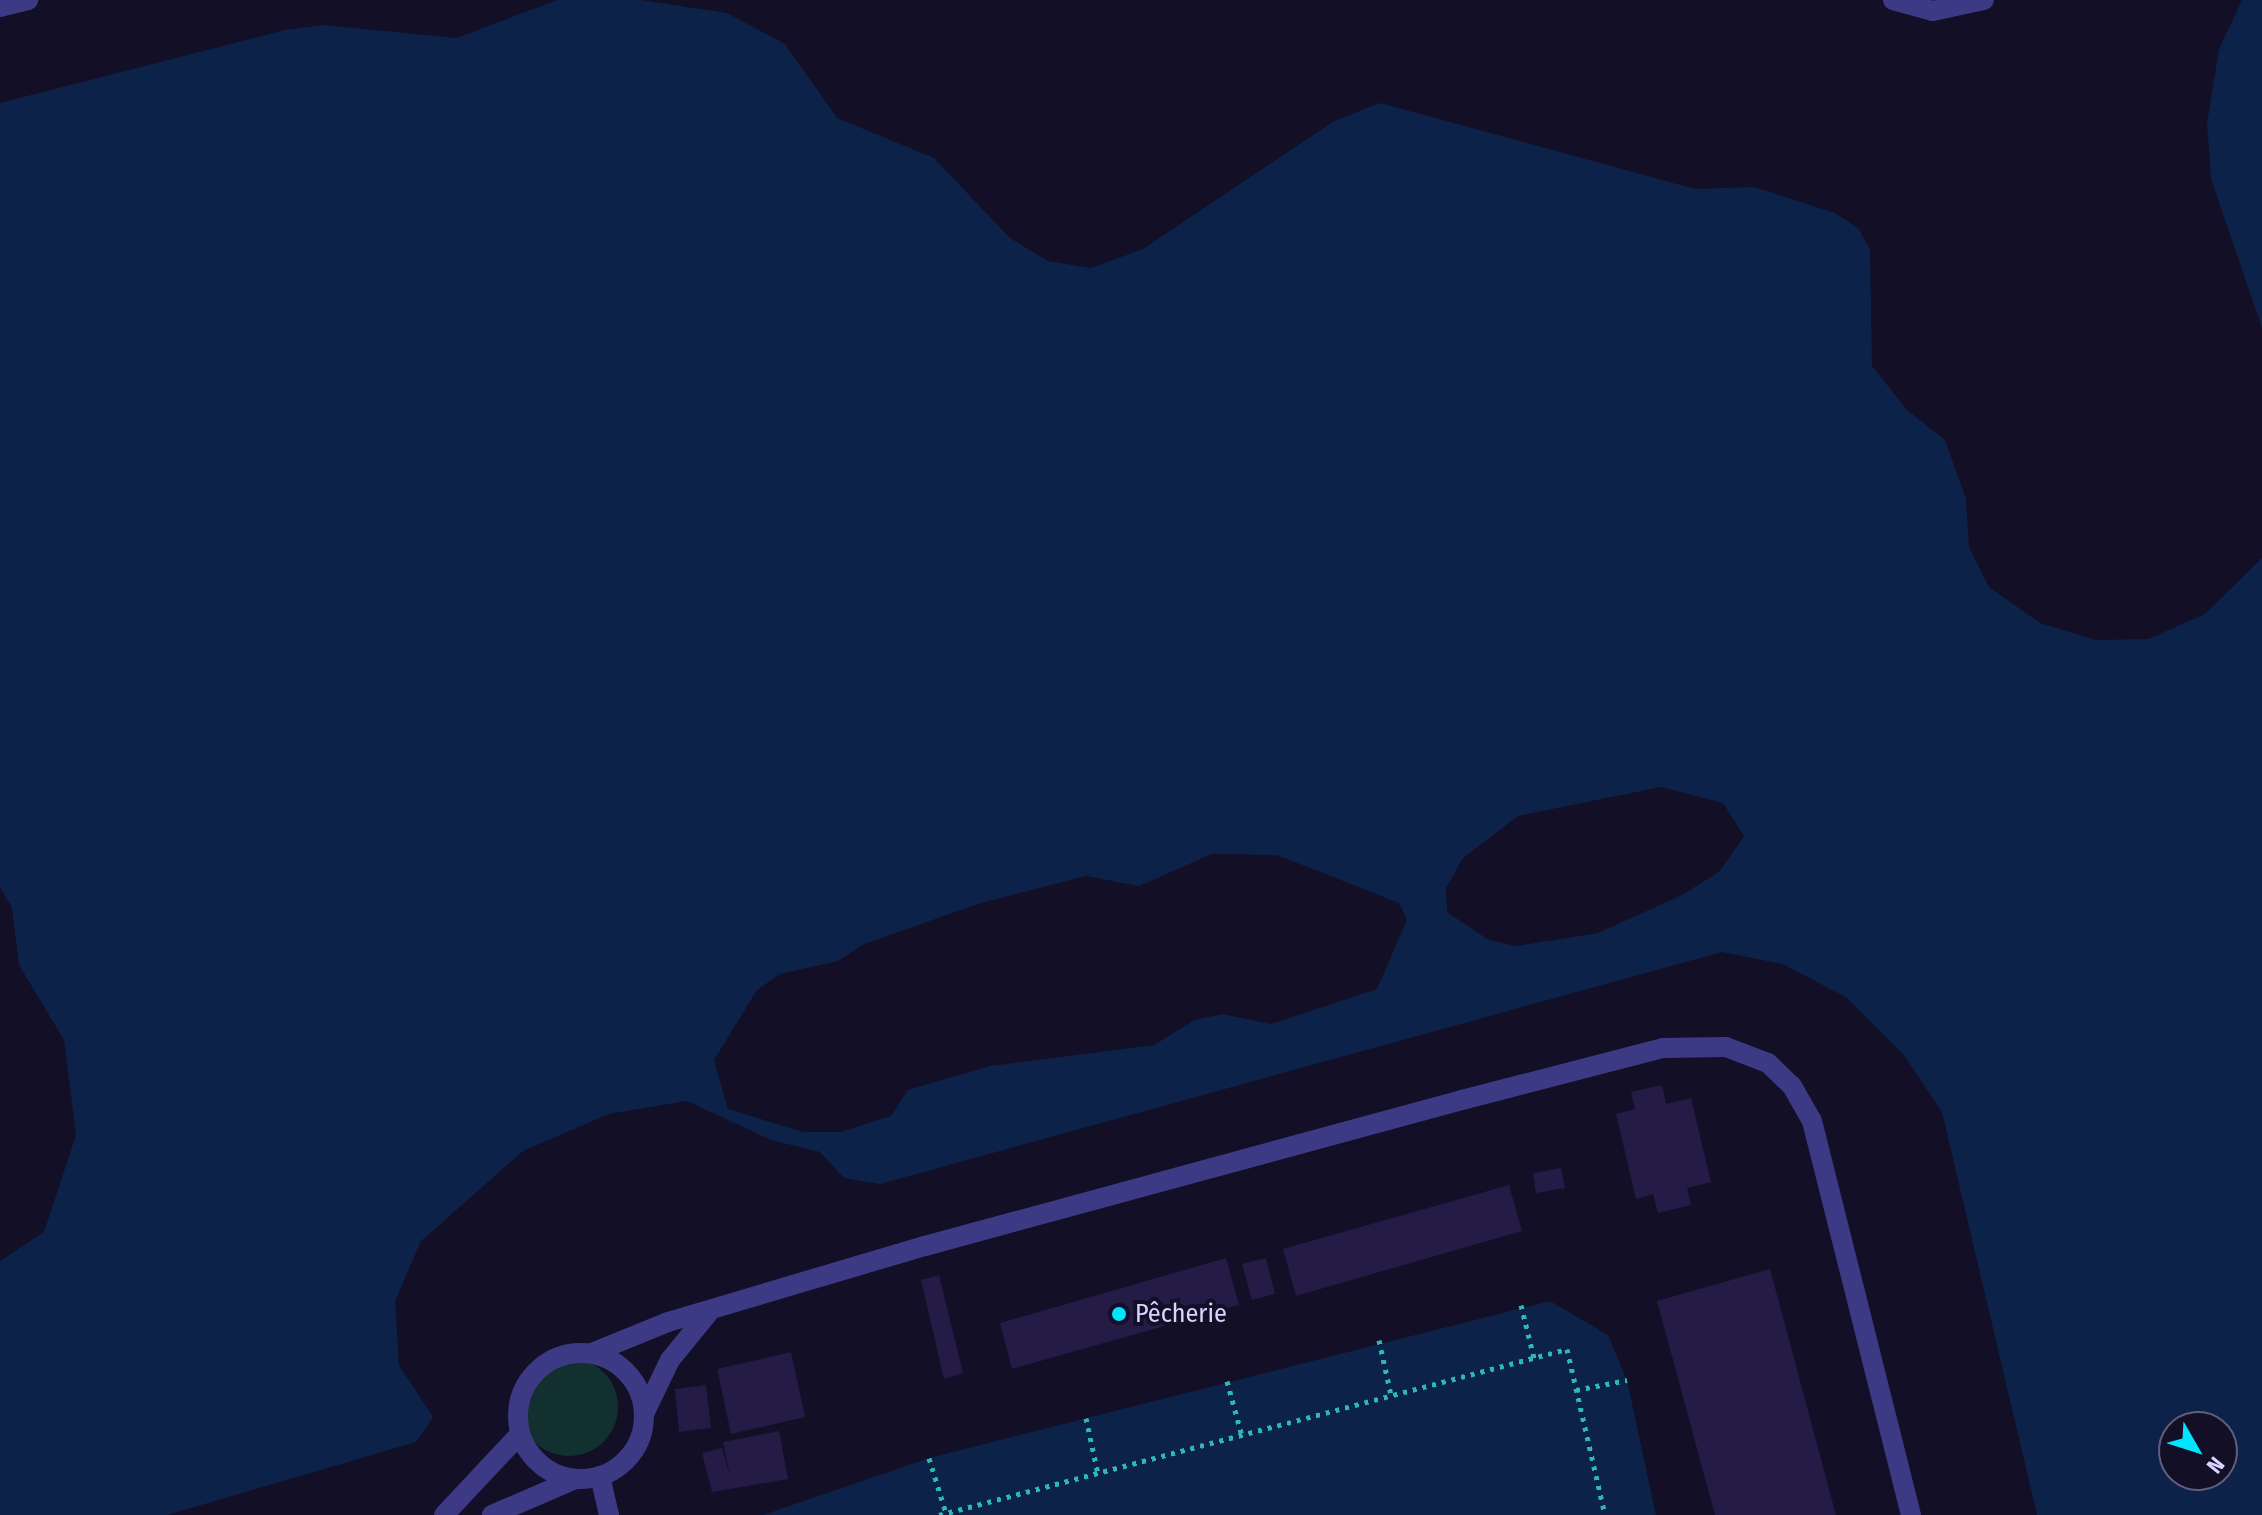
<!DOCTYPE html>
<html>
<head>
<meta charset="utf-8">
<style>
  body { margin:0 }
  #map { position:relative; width:2262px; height:1515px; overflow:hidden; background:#130f26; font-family:"Fira Sans Condensed",sans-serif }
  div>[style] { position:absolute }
  .green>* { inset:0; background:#12302f }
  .round { border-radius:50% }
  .water>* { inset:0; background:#0c2248 }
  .building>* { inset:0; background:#241b47 }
  .path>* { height:5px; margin-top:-2.5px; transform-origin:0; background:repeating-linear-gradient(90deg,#2fb8b0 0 4px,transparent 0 10px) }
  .lane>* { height:20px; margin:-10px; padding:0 10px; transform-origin:10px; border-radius:10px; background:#3d3a85 }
  .street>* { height:20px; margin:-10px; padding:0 10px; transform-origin:10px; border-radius:10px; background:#3d3a85 }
  .street>.ring { margin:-10px; padding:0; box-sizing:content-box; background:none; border:20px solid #3d3a85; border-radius:50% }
  .dots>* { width:22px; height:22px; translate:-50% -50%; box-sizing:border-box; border:4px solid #130f26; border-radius:50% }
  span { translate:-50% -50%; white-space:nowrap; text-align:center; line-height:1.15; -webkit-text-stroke:8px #130f26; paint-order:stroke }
  .poi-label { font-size:26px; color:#d9d4ff }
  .left { translate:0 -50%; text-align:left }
  .north { position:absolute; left:2158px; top:1411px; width:80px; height:80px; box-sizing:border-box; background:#130f26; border:2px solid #625e7d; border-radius:50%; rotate:129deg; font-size:22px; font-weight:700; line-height:32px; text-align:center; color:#d9d4ff }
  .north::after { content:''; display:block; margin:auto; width:28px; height:36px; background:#00e5ff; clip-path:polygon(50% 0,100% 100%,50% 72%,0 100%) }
</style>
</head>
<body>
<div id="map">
  <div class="green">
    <div class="round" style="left:520px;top:1358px;width:98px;height:98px"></div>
  </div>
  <div class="water">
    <div style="clip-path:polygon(evenodd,557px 0,641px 0,727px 13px,785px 44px,837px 118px,934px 158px,1010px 238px,1048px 261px,1091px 268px,1143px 249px,1334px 121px,1380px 103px,1695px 189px,1754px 187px,1835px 213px,1859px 229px,1870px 250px,1872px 366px,1907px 410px,1945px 440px,1966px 499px,1969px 547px,1989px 587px,2040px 623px,2096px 640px,2148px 639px,2205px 614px,2262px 558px,2262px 1515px,2037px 1515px,1942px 1112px,1904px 1055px,1847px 998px,1783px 964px,1722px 952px,880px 1184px,844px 1178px,820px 1152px,771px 1140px,687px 1101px,609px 1114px,523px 1151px,421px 1241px,395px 1301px,399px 1365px,433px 1417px,416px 1442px,167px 1515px,0 1515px,0 1261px,44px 1232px,76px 1135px,64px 1040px,19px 965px,12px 908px,0 887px,0 103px,285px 30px,323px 25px,456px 38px,557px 0,1661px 787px,1723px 803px,1744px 836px,1720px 871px,1682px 895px,1598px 933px,1516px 946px,1489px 940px,1447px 912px,1446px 888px,1463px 858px,1518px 816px,1661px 787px,557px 0,1212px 854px,1277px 855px,1399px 903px,1407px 920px,1377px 989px,1271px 1024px,1222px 1014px,1195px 1020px,1154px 1045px,990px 1066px,908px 1090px,891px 1116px,840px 1132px,803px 1132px,728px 1109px,714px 1060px,757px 990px,780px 974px,838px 961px,864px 944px,981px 903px,1086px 876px,1139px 886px,1212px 854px,557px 0,2174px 1427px,2222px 1427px,2222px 1475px,2174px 1475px,2174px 1427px)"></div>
    <div style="clip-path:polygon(2242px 0,2262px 0,2262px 328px,2211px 179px,2207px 123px,2219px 49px)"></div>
    <div style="clip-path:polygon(1550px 1301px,1608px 1335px,1627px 1380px,1656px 1515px,763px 1515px,929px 1458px)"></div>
  </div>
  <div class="building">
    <div style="clip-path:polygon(1662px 1085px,1666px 1104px,1691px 1098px,1711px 1182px,1687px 1188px,1691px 1205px,1658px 1213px,1653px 1194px,1636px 1199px,1616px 1114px,1635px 1109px,1631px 1092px)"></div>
    <div style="clip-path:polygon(1561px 1168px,1565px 1188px,1536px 1193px,1533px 1173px)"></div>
    <div style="clip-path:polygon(1509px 1185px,1522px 1231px,1296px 1296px,1283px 1249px)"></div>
    <div style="clip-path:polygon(1226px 1258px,1239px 1305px,1012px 1369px,1000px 1323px)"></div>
    <div style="clip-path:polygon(1266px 1258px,1275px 1294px,1252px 1300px,1242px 1264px)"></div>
    <div style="clip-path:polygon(1770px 1269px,1836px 1515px,1715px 1515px,1657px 1301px)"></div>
    <div style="clip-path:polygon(939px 1275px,963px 1373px,944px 1379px,921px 1280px)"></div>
    <div style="clip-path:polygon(791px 1352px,805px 1417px,731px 1434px,717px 1369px)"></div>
    <div style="clip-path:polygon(706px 1385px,711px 1428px,679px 1432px,675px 1389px)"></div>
    <div style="clip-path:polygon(779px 1431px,788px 1479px,712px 1492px,702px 1453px,722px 1448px,730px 1476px,723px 1442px)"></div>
  </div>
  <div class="path">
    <div style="left:1521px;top:1305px;width:55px;rotate:76.2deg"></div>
    <div style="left:1379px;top:1340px;width:56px;rotate:77.7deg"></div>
    <div style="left:1227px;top:1381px;width:57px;rotate:74.7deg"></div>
    <div style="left:1576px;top:1390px;width:52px;rotate:-11.1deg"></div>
    <div style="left:1086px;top:1418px;width:57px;rotate:77.9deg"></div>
    <div style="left:929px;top:1458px;width:58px;rotate:72.8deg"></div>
    <div style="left:939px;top:1515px;width:650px;rotate:-14.81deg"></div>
    <div style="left:1567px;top:1349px;width:170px;rotate:77.1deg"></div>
  </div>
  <div class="lane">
    <div style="left:1893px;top:0;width:41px;rotate:15.4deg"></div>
    <div style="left:1933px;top:11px;width:52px;rotate:-12.2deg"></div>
    <div style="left:0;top:7px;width:29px;rotate:-14deg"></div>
    <div style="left:600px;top:1476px;width:40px;rotate:77deg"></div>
  </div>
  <div class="street">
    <div style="left:592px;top:1353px;width:82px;rotate:-22.2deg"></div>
    <div style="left:668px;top:1322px;width:268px;rotate:-16.5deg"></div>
    <div style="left:925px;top:1246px;width:556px;rotate:-15.21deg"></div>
    <div style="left:1462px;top:1100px;width:208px;rotate:-14.5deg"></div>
    <div style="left:1663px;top:1048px;width:63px;rotate:-0.9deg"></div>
    <div style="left:1726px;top:1047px;width:45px;rotate:20.9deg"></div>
    <div style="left:1768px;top:1063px;width:33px;rotate:44deg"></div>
    <div style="left:1792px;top:1086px;width:40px;rotate:60.3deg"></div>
    <div style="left:1812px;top:1121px;width:406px;rotate:75.9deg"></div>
    <div class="ring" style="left:518px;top:1353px;width:106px;height:106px"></div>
    <div style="left:644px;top:1414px;width:60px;rotate:-64.3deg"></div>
    <div style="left:670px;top:1360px;width:62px;rotate:-50.9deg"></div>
    <div style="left:444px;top:1515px;width:111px;rotate:-46.8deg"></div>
    <div style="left:492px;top:1515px;width:90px;rotate:-23.4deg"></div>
  </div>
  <div class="dots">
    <div style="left:1119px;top:1314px;background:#00e5ff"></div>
  </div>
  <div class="poi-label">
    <span class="left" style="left:1135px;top:1314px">Pêcherie</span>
  </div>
  <div class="north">N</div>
</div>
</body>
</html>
